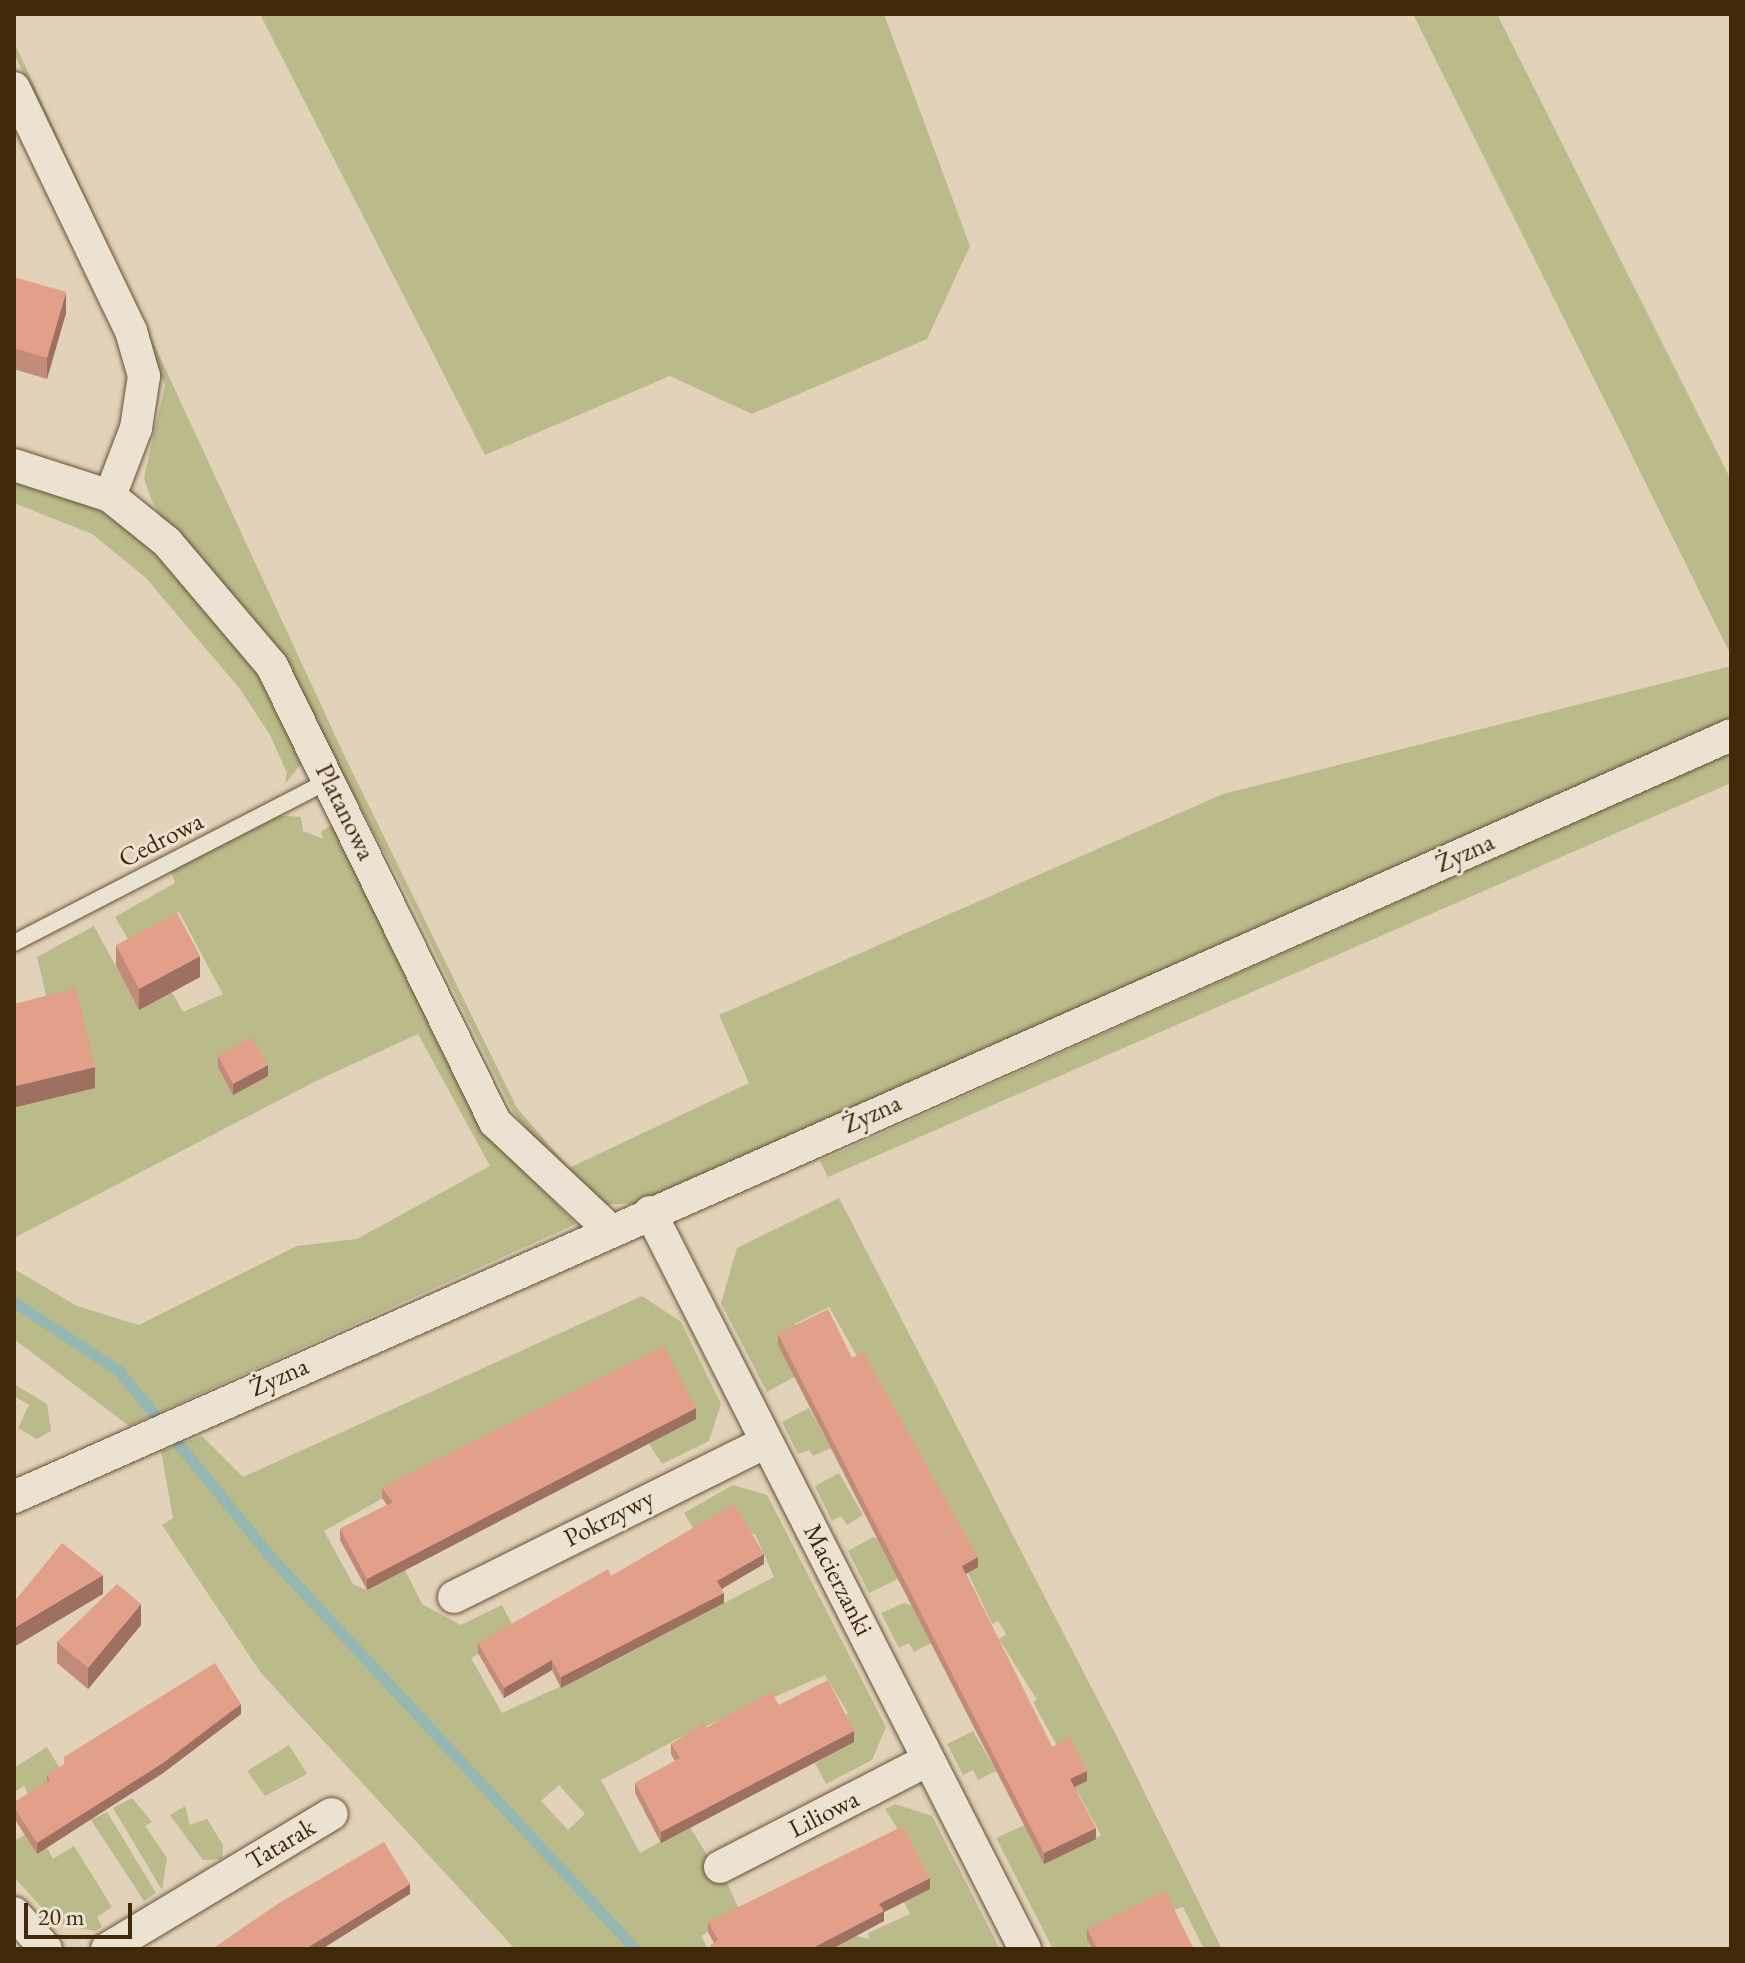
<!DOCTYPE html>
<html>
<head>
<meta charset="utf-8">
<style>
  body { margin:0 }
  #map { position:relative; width:1745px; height:1963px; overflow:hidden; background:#e2d2ba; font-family:"EB Garamond",serif }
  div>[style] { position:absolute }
  .green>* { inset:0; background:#baba8b }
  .stream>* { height:11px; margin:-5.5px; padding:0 5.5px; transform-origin:5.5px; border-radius:5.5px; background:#95b7b2 }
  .roads { filter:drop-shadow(0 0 2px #685235) drop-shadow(0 0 2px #685235) }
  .service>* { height:16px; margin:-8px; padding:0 8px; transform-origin:8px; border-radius:8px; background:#ece2d2 }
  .minor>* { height:32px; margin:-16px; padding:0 16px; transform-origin:16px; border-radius:16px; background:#ece2d2 }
  .wall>* { inset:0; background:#c28a78 }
  .shaded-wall>* { inset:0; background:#9e7061 }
  .building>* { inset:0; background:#e2a08b }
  span { translate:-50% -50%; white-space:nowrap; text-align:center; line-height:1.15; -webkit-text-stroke:6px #ece2d2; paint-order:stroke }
  .street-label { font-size:26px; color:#402809 }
  .frame { position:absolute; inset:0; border:16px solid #402809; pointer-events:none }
  .scale { position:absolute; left:24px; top:1903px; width:108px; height:36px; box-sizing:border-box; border:4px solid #402809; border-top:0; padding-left:10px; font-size:24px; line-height:28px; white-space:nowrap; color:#402809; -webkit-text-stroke:6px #ece2d2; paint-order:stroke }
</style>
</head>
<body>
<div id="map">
  <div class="green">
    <div style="clip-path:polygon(260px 14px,884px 14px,970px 246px,927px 339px,752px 414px,670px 376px,485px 455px)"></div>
    <div style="clip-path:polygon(1413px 14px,1497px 14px,1731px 480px,1731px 655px)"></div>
    <div style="clip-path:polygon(14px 42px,346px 759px,517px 1108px,569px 1168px,749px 1083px,719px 1015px,1223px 794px,1731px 666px,1731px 724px,643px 1203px,599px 1205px,561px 1176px,512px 1110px,399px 879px,275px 648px,173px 540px,151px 499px,144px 478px,165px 385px,14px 53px)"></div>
    <div style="clip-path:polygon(14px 478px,102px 511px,165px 560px,262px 671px,300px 742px,301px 764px,285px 784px,287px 773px,270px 735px,240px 689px,145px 577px,92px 534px,14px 503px)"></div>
    <div style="clip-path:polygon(1731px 752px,1731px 783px,828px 1177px,820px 1161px)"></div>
    <div style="clip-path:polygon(275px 815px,301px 817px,303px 831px,323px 839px,321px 831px,333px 825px,513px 1160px,576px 1224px,129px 1426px,14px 1339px,14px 1269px,77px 1306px,139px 1325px,297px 1246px,357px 1239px,490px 1166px,418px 1034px,318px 1080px,14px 1238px,14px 1101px,16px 1107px,95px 1087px,51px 1016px,37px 957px,94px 926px,139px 1009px,172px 992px,183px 1012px,223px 994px,179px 912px,128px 939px,115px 917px,175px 883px,170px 869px)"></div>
    <div style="clip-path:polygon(839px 1198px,1118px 1739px,1222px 1949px,1204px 1949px,1183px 1907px,1088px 1939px,1092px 1949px,1053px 1949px,996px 1838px,1025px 1825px,1045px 1864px,1101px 1835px,1075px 1787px,1087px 1781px,1061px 1753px,1033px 1702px,1037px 1700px,999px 1639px,1006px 1634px,998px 1621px,992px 1624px,968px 1573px,977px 1567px,829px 1307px,795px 1324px,799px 1333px,794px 1377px,767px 1392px,721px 1303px,737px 1248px)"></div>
    <div style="clip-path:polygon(evenodd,642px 1296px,681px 1322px,721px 1404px,709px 1441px,662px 1464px,648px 1442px,405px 1486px,324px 1531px,353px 1584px,367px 1590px,405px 1570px,422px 1604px,461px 1625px,502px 1605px,516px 1632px,471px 1658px,502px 1713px,593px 1672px,774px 1577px,755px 1534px,698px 1537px,684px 1513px,733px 1485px,767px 1495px,886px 1727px,872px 1760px,826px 1784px,815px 1763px,853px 1741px,842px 1718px,848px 1713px,825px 1675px,681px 1737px,601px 1780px,640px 1853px,689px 1826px,716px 1869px,720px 1867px,741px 1914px,701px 1936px,708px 1949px,515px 1949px,261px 1673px,162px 1525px,173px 1518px,161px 1451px,202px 1436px,243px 1477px,642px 1296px,559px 1785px,585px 1814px,568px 1830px,541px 1801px,559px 1785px)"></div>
    <div style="clip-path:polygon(14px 1384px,47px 1404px,51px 1431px,37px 1439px,18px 1428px,29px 1405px,14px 1396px)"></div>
    <div style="clip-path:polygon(809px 1408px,831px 1448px,813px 1456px,809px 1450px,798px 1454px,782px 1422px)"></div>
    <div style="clip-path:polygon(839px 1473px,863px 1515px,847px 1525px,841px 1516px,832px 1521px,815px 1486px)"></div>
    <div style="clip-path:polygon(873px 1537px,881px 1540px,900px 1578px,869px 1593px,848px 1551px)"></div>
    <div style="clip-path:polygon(904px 1603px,911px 1605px,931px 1643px,914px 1652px,909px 1643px,899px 1648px,881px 1613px)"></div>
    <div style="clip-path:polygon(973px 1731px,996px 1771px,978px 1780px,973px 1770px,963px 1775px,947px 1744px)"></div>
    <div style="clip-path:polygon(289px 1745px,307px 1774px,265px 1796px,247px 1771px)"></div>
    <div style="clip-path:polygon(47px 1747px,61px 1770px,32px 1801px,24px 1786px,14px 1792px,14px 1768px)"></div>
    <div style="clip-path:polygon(132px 1798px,152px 1822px,145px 1826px,167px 1858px,162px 1890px,113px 1808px)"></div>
    <div style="clip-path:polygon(895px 1804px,932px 1816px,1000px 1949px,829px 1949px,852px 1935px,869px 1939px,868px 1933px,910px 1914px,904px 1902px,903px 1837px,885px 1809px)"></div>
    <div style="clip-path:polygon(185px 1806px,190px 1825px,207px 1819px,223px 1845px,222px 1859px,203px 1860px,170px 1815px)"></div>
    <div style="clip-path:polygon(107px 1812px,156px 1893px,144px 1901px,91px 1820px)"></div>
    <div style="clip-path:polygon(25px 1835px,37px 1854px,47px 1848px,53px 1859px,74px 1846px,112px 1907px,97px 1917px,102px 1927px,95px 1931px,57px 1924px,14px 1877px,14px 1841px)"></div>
  </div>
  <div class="stream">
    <div style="left:14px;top:1302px;width:126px;rotate:33.3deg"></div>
    <div style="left:119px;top:1371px;width:236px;rotate:50.8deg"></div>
    <div style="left:268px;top:1554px;width:539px;rotate:47.1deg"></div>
  </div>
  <div class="roads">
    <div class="service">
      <div style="left:14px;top:943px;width:356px;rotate:-27.3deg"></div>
    </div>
    <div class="minor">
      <div style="left:14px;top:88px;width:270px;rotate:64.3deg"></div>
      <div style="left:131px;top:331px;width:47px;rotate:73.9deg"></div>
      <div style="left:144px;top:376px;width:53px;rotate:98.7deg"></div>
      <div style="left:136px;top:428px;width:73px;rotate:110.9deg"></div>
      <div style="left:14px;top:465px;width:101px;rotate:17.9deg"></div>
      <div style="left:110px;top:496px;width:73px;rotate:38.9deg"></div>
      <div style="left:167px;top:542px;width:162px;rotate:49.7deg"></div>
      <div style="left:272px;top:666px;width:508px;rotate:63.94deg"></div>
      <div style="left:495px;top:1122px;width:156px;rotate:43.2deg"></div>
      <div style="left:650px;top:1212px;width:827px;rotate:63.03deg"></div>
      <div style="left:14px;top:1497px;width:1878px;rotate:-23.93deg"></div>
      <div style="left:454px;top:1597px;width:348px;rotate:-26.4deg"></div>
      <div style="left:720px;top:1867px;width:234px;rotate:-27.2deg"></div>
      <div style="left:14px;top:1913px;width:48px;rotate:48.4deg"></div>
      <div style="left:107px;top:1949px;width:262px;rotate:-31deg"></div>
    </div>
  </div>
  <div class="wall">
    <div style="clip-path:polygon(14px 277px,66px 313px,47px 379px,14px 369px)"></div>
    <div style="clip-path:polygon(116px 945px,200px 977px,139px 1010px,116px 966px)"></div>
    <div style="clip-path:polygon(14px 1004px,95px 1088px,16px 1107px,14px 1101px)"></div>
    <div style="clip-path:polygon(218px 1056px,268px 1076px,233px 1095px,218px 1067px)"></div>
    <div style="clip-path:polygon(778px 1334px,852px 1358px,978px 1567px,966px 1574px,1052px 1747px,1087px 1781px,1075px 1787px,1096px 1839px,1044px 1864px,778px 1345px)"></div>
    <div style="clip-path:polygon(696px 1419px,367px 1590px,340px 1540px,340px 1529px,387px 1505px,382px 1498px,382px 1488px)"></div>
    <div style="clip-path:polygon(764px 1564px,722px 1589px,724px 1603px,561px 1688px,552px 1670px,504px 1698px,478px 1653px,478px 1643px,611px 1576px)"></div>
    <div style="clip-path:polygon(141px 1625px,88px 1689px,57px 1663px,57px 1642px)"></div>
    <div style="clip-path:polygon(779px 1705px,854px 1742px,661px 1843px,635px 1793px,635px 1783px,675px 1761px,671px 1754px,671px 1744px,706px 1728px)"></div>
    <div style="clip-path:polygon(241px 1714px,163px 1773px,37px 1854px,14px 1818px,14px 1807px,47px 1782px,47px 1775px)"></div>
    <div style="clip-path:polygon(930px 1889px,884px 1912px,884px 1921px,832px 1949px,711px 1949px,711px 1945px,714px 1943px,708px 1932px,708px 1922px)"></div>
    <div style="clip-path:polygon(1087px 1929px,1194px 1949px,1092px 1949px,1087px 1939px)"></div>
  </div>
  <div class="shaded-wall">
    <div style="clip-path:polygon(66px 292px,66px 313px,47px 379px,47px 358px)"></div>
    <div style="clip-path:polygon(200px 956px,200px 977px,139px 1010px,139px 989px)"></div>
    <div style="clip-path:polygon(268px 1065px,268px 1076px,233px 1095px,233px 1084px)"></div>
    <div style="clip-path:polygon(95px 1067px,95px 1088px,16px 1107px,16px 1086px)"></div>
    <div style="clip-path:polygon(696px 1408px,696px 1419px,367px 1590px,367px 1579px)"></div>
    <div style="clip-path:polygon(764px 1554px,764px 1564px,717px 1591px,717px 1581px)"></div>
    <div style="clip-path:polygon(978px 1557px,978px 1567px,962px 1576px,962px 1566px)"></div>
    <div style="clip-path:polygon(103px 1575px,103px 1594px,14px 1647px,14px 1628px)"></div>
    <div style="clip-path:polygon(724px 1593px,724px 1603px,561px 1688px,561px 1677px)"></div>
    <div style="clip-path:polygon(141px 1604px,141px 1625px,88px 1689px,88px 1668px)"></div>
    <div style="clip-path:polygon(552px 1660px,552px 1670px,504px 1698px,504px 1688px)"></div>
    <div style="clip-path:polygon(241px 1704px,241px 1714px,163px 1773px,37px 1854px,37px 1843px)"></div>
    <div style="clip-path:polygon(854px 1731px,854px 1742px,661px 1843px,661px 1832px)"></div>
    <div style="clip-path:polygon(1087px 1771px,1087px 1781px,1070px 1789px,1070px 1779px)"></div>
    <div style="clip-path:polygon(1096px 1828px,1096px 1839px,1044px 1864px,1044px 1853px)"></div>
    <div style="clip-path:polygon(930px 1878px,930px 1889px,884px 1912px,884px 1921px,832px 1949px,811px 1949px,879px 1904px)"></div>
    <div style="clip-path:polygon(410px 1884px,410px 1894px,322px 1949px,305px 1949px)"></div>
  </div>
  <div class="building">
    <div style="clip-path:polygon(14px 277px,66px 292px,47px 358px,14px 348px)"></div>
    <div style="clip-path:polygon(177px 913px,200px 956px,139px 989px,116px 945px)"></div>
    <div style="clip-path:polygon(76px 988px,95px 1067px,16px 1086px,14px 1080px,14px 1004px)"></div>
    <div style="clip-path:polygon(252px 1037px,268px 1065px,233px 1084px,218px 1056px)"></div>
    <div style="clip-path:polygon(828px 1309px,852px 1358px,863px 1352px,978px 1557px,962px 1566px,1052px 1747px,1070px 1737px,1087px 1771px,1070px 1779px,1096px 1828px,1044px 1853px,778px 1334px)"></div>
    <div style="clip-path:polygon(664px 1346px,696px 1408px,367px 1579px,340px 1529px,393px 1502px,382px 1488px,401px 1477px)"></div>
    <div style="clip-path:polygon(734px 1504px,764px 1554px,717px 1581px,724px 1593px,561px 1677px,552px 1660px,504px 1688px,478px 1643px,608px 1569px,611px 1576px)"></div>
    <div style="clip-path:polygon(62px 1543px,103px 1575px,14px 1628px,14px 1602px)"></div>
    <div style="clip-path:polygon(117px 1584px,141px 1604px,88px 1668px,57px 1642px)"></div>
    <div style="clip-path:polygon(215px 1663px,241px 1704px,163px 1763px,37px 1843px,14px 1807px,14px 1802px,50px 1780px,47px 1775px,64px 1764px,64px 1757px)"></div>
    <div style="clip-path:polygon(828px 1680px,854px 1731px,661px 1832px,635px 1783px,680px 1758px,671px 1744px,704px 1723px,706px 1728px,771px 1692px,779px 1705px)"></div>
    <div style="clip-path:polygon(903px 1826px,930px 1878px,879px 1904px,884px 1911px,811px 1949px,713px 1949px,711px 1945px,718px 1940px,708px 1922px)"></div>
    <div style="clip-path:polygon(384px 1842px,410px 1884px,305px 1949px,212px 1949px,279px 1903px)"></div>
    <div style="clip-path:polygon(1165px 1891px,1194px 1949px,1097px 1949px,1087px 1929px)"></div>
  </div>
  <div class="street-label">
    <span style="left:345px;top:812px;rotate:64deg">Platanowa</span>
    <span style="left:161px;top:840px;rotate:-27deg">Cedrowa</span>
    <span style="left:1465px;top:853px;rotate:-24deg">Żyzna</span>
    <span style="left:872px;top:1114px;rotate:-24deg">Żyzna</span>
    <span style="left:279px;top:1377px;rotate:-24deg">Żyzna</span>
    <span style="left:609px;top:1518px;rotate:-27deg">Pokrzywy</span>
    <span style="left:838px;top:1580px;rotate:63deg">Macierzanki</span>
    <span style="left:824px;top:1814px;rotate:-27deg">Liliowa</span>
    <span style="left:281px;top:1844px;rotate:-31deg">Tatarak</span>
  </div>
  <div class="frame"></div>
  <div class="scale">20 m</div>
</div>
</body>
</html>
